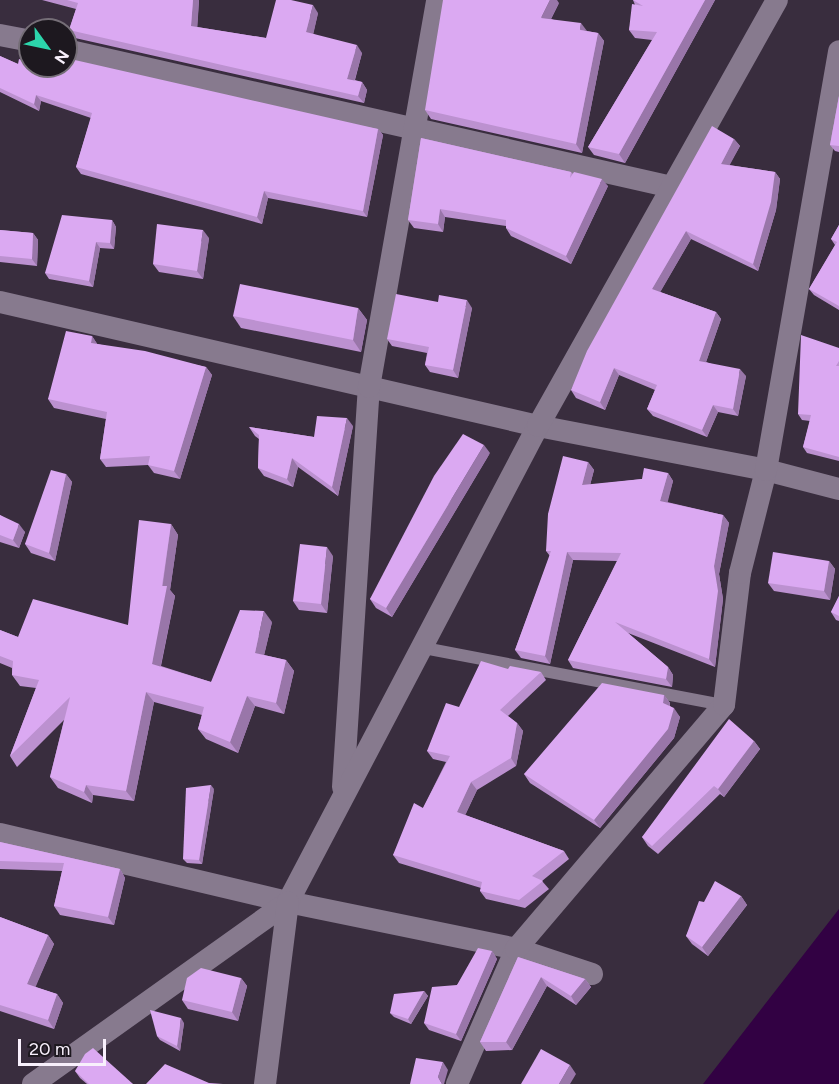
<!DOCTYPE html>
<html>
<head>
<meta charset="utf-8">
<style>
  body { margin:0 }
  #map { position:relative; width:839px; height:1084px; overflow:hidden; background:#392d3e; font-family:Figtree,sans-serif }
  div>[style] { position:absolute }
  .water>* { inset:0; background:#320143 }
  .lane>* { height:12px; margin:-6px; padding:0 6px; transform-origin:6px; border-radius:6px; background:#877a8e }
  .street>* { height:22px; margin:-11px; padding:0 11px; transform-origin:11px; border-radius:11px; background:#877a8e }
  .wall>* { inset:0; background:#bc91d0 }
  .shaded-wall>* { inset:0; background:#9976a9 }
  .building>* { inset:0; background:#dba9f2 }
  span { translate:-50% -50%; white-space:nowrap; text-align:center; line-height:1.15; -webkit-text-stroke:6px #1d181f; paint-order:stroke }
  .north { position:absolute; left:18px; top:18px; width:60px; height:60px; box-sizing:border-box; background:#1d181f; border:2px solid #756e77; border-radius:50%; rotate:123deg; font-size:16px; font-weight:700; line-height:24px; text-align:center; color:#f8f0fc }
  .north::after { content:''; display:block; margin:auto; width:21px; height:27px; background:#2cd5ab; clip-path:polygon(50% 0,100% 100%,50% 72%,0 100%) }
  .scale { position:absolute; left:18px; top:1039px; width:88px; height:27px; box-sizing:border-box; border:3px solid #f8f0fc; border-top:0; padding-left:8px; font-size:18px; line-height:21px; white-space:nowrap; color:#f8f0fc; -webkit-text-stroke:4px #1d181f; paint-order:stroke }
</style>
</head>
<body>
<div id="map">
  <div class="water">
    <div style="clip-path:polygon(839px 909px,839px 1084px,703px 1084px)"></div>
  </div>
  <div class="lane">
    <div style="left:424px;top:648px;width:305px;rotate:10.8deg"></div>
  </div>
  <div class="street">
    <div style="left:0;top:35px;width:31px;rotate:11deg"></div>
    <div style="left:66px;top:50px;width:621px;rotate:12.74deg"></div>
    <div style="left:0;top:302px;width:552px;rotate:12.98deg"></div>
    <div style="left:538px;top:426px;width:232px;rotate:10.9deg"></div>
    <div style="left:766px;top:470px;width:75px;rotate:14.6deg"></div>
    <div style="left:343px;top:787px;width:401px;rotate:-86.3deg"></div>
    <div style="left:369px;top:387px;width:393px;rotate:-80deg"></div>
    <div style="left:0;top:834px;width:296px;rotate:13.3deg"></div>
    <div style="left:288px;top:902px;width:233px;rotate:11.6deg"></div>
    <div style="left:516px;top:949px;width:80px;rotate:18.2deg"></div>
    <div style="left:33px;top:1084px;width:313px;rotate:-35.5deg"></div>
    <div style="left:288px;top:902px;width:538px;rotate:-62.29deg"></div>
    <div style="left:538px;top:426px;width:488px;rotate:-60.7deg"></div>
    <div style="left:265px;top:1084px;width:183px;rotate:-82.8deg"></div>
    <div style="left:457px;top:1084px;width:147px;rotate:-66.4deg"></div>
    <div style="left:516px;top:949px;width:321px;rotate:-49.6deg"></div>
    <div style="left:724px;top:705px;width:133px;rotate:-83.1deg"></div>
    <div style="left:740px;top:573px;width:106px;rotate:-75.8deg"></div>
    <div style="left:766px;top:470px;width:425px;rotate:-80.1deg"></div>
  </div>
  <div class="wall">
    <div style="clip-path:polygon(42px 0,199px 0,197px 27px,266px 38px,318px 13px,313px 34px,362px 53px,355px 80px,362px 82px,367px 90px,364px 103px,75px 38px,69px 30px,76px 9px)"></div>
    <div style="clip-path:polygon(633px 0,715px 0,625px 163px,594px 155px,588px 147px,652px 40px,635px 38px,629px 30px,635px 5px)"></div>
    <div style="clip-path:polygon(559px 3px,551px 19px,587px 31px,598px 33px,604px 41px,582px 153px,431px 119px,425px 110px)"></div>
    <div style="clip-path:polygon(0 56px,18px 64px,378px 129px,383px 135px,367px 217px,268px 198px,262px 224px,81px 174px,76px 167px,91px 118px,41px 101px,39px 111px,0 92px)"></div>
    <div style="clip-path:polygon(839px 96px,839px 152px,835px 151px,830px 145px)"></div>
    <div style="clip-path:polygon(421px 138px,571px 172px,573px 174px,608px 186px,571px 264px,511px 236px,506px 228px,506px 226px,445px 217px,443px 232px,414px 228px,408px 220px)"></div>
    <div style="clip-path:polygon(734px 139px,740px 146px,729px 165px,775px 172px,780px 179px,776px 210px,758px 271px,691px 239px,660px 292px,716px 312px,721px 319px,706px 362px,746px 376px,738px 416px,718px 412px,707px 437px,653px 416px,647px 409px,655px 390px,619px 375px,605px 410px,576px 398px,571px 390px)"></div>
    <div style="clip-path:polygon(112px 220px,116px 227px,114px 249px,100px 248px,93px 287px,49px 279px,45px 273px)"></div>
    <div style="clip-path:polygon(839px 225px,839px 310px,814px 295px,809px 289px,835px 245px,831px 239px)"></div>
    <div style="clip-path:polygon(0 230px,33px 233px,38px 240px,37px 266px,0 262px)"></div>
    <div style="clip-path:polygon(209px 238px,203px 279px,159px 272px,153px 264px)"></div>
    <div style="clip-path:polygon(438px 302px,472px 308px,458px 378px,430px 372px,425px 365px,427px 353px,392px 346px,387px 339px)"></div>
    <div style="clip-path:polygon(358px 308px,367px 320px,361px 352px,241px 328px,233px 316px)"></div>
    <div style="clip-path:polygon(92px 336px,97px 344px,206px 367px,212px 375px,180px 479px,154px 473px,148px 465px,106px 467px,100px 459px,106px 419px,54px 408px,48px 399px)"></div>
    <div style="clip-path:polygon(839px 348px,839px 461px,807px 453px,803px 447px,810px 421px,802px 420px,798px 414px)"></div>
    <div style="clip-path:polygon(353px 426px,338px 496px,298px 467px,293px 487px,264px 476px,258px 468px,259px 439px,255px 436px,249px 427px,314px 437px)"></div>
    <div style="clip-path:polygon(490px 453px,392px 617px,376px 608px,370px 599px)"></div>
    <div style="clip-path:polygon(588px 462px,594px 470px,590px 485px,642px 479px,668px 473px,673px 481px,667px 502px,723px 515px,729px 523px,719px 574px,723px 599px,715px 667px,628px 633px,668px 667px,673px 675px,672px 687px,573px 668px,568px 660px,617px 561px,573px 560px,550px 664px,521px 658px,515px 650px,550px 556px,546px 551px)"></div>
    <div style="clip-path:polygon(66px 474px,72px 482px,55px 561px,31px 553px,25px 544px)"></div>
    <div style="clip-path:polygon(0 515px,25px 532px,19px 548px,0 542px)"></div>
    <div style="clip-path:polygon(171px 524px,178px 535px,170px 590px,175px 596px,161px 666px,211px 682px,272px 622px,264px 655px,286px 660px,294px 671px,284px 714px,255px 706px,238px 753px,206px 739px,198px 729px,202px 715px,154px 702px,134px 801px,93px 795px,92px 803px,58px 788px,50px 777px,64px 720px,17px 767px,10px 756px,36px 688px,20px 686px,12px 675px,12px 668px,0 663px,0 630px,18px 637px,128px 625px)"></div>
    <div style="clip-path:polygon(333px 556px,327px 613px,299px 610px,293px 601px)"></div>
    <div style="clip-path:polygon(829px 561px,835px 569px,830px 600px,774px 591px,768px 583px)"></div>
    <div style="clip-path:polygon(839px 596px,839px 621px,836px 620px,831px 612px)"></div>
    <div style="clip-path:polygon(508px 669px,541px 672px,546px 680px,508px 716px,517px 723px,523px 731px,516px 766px,477px 790px,465px 815px,564px 851px,569px 859px,542px 881px,549px 889px,525px 908px,486px 899px,480px 891px,481px 888px,399px 863px,393px 855px,423px 808px,446px 762px,433px 759px,427px 751px)"></div>
    <div style="clip-path:polygon(664px 695px,670px 703px,670px 706px,680px 717px,674px 738px,600px 828px,530px 783px,524px 774px)"></div>
    <div style="clip-path:polygon(754px 741px,760px 749px,724px 797px,720px 794px,658px 854px,648px 846px,642px 837px)"></div>
    <div style="clip-path:polygon(214px 789px,202px 864px,187px 863px,183px 859px)"></div>
    <div style="clip-path:polygon(0 842px,120px 869px,125px 878px,114px 925px,60px 915px,54px 906px,62px 871px,0 869px)"></div>
    <div style="clip-path:polygon(741px 896px,747px 905px,708px 956px,692px 944px,686px 936px,704px 902px)"></div>
    <div style="clip-path:polygon(0 917px,48px 935px,54px 944px,35px 987px,57px 994px,63px 1003px,54px 1029px,0 1011px)"></div>
    <div style="clip-path:polygon(492px 951px,497px 959px,461px 1041px,429px 1030px,424px 1023px,457px 985px)"></div>
    <div style="clip-path:polygon(518px 957px,585px 979px,591px 987px,576px 1005px,547px 986px,512px 1050px,486px 1051px,480px 1042px)"></div>
    <div style="clip-path:polygon(241px 978px,247px 986px,238px 1021px,188px 1009px,182px 1000px)"></div>
    <div style="clip-path:polygon(424px 991px,428px 996px,411px 1024px,394px 1017px,390px 1013px)"></div>
    <div style="clip-path:polygon(184px 1023px,180px 1051px,160px 1040px,157px 1036px)"></div>
    <div style="clip-path:polygon(75px 1071px,133px 1084px,87px 1084px,80px 1078px)"></div>
  </div>
  <div class="shaded-wall">
    <div style="clip-path:polygon(193px 0,199px 0,197px 34px,191px 26px)"></div>
    <div style="clip-path:polygon(550px 0,557px 0,559px 3px,547px 27px,541px 18px)"></div>
    <div style="clip-path:polygon(705px 0,715px 0,625px 163px,619px 154px)"></div>
    <div style="clip-path:polygon(313px 5px,318px 13px,312px 40px,306px 32px)"></div>
    <div style="clip-path:polygon(581px 23px,587px 31px,580px 30px)"></div>
    <div style="clip-path:polygon(598px 33px,604px 41px,582px 153px,576px 144px)"></div>
    <div style="clip-path:polygon(357px 45px,362px 53px,353px 86px,347px 79px)"></div>
    <div style="clip-path:polygon(362px 82px,367px 90px,364px 103px,358px 96px)"></div>
    <div style="clip-path:polygon(36px 95px,41px 101px,39px 111px,34px 104px)"></div>
    <div style="clip-path:polygon(378px 129px,383px 135px,367px 217px,363px 211px)"></div>
    <div style="clip-path:polygon(734px 139px,740px 146px,726px 172px,721px 164px)"></div>
    <div style="clip-path:polygon(775px 172px,780px 179px,776px 210px,758px 271px,753px 264px)"></div>
    <div style="clip-path:polygon(602px 179px,608px 186px,571px 264px,566px 256px)"></div>
    <div style="clip-path:polygon(264px 191px,268px 198px,262px 224px,257px 217px)"></div>
    <div style="clip-path:polygon(440px 209px,445px 217px,443px 232px,438px 224px)"></div>
    <div style="clip-path:polygon(112px 220px,116px 227px,114px 249px,110px 243px)"></div>
    <div style="clip-path:polygon(203px 230px,209px 238px,203px 279px,197px 271px)"></div>
    <div style="clip-path:polygon(686px 231px,691px 239px,658px 296px,652px 289px)"></div>
    <div style="clip-path:polygon(33px 233px,38px 240px,37px 266px,32px 259px)"></div>
    <div style="clip-path:polygon(96px 242px,100px 248px,93px 287px,89px 281px)"></div>
    <div style="clip-path:polygon(467px 300px,472px 308px,458px 378px,453px 370px)"></div>
    <div style="clip-path:polygon(358px 308px,367px 320px,361px 352px,353px 340px)"></div>
    <div style="clip-path:polygon(716px 312px,721px 319px,704px 368px,699px 361px)"></div>
    <div style="clip-path:polygon(92px 336px,98px 345px,91px 343px)"></div>
    <div style="clip-path:polygon(206px 367px,212px 375px,180px 479px,174px 471px)"></div>
    <div style="clip-path:polygon(614px 368px,619px 375px,605px 410px,600px 402px)"></div>
    <div style="clip-path:polygon(740px 369px,746px 376px,738px 416px,733px 409px)"></div>
    <div style="clip-path:polygon(713px 405px,718px 412px,707px 437px,702px 430px)"></div>
    <div style="clip-path:polygon(347px 418px,353px 426px,338px 496px,332px 487px)"></div>
    <div style="clip-path:polygon(484px 445px,490px 453px,392px 617px,386px 608px)"></div>
    <div style="clip-path:polygon(292px 458px,298px 467px,293px 487px,287px 479px)"></div>
    <div style="clip-path:polygon(588px 462px,594px 470px,588px 493px,582px 485px)"></div>
    <div style="clip-path:polygon(668px 473px,673px 481px,666px 509px,660px 501px)"></div>
    <div style="clip-path:polygon(66px 474px,72px 482px,55px 561px,49px 553px)"></div>
    <div style="clip-path:polygon(723px 515px,729px 523px,719px 574px,723px 599px,715px 667px,709px 659px,714px 566px)"></div>
    <div style="clip-path:polygon(19px 524px,25px 532px,19px 548px,13px 540px)"></div>
    <div style="clip-path:polygon(171px 524px,178px 535px,170px 590px,175px 596px,159px 674px,152px 664px)"></div>
    <div style="clip-path:polygon(327px 547px,333px 556px,327px 613px,321px 604px)"></div>
    <div style="clip-path:polygon(567px 552px,573px 560px,550px 664px,545px 656px)"></div>
    <div style="clip-path:polygon(829px 561px,835px 569px,830px 600px,824px 591px)"></div>
    <div style="clip-path:polygon(264px 611px,272px 622px,262px 664px,255px 653px)"></div>
    <div style="clip-path:polygon(286px 660px,294px 671px,284px 714px,276px 703px)"></div>
    <div style="clip-path:polygon(668px 667px,673px 675px,672px 687px,666px 679px)"></div>
    <div style="clip-path:polygon(146px 692px,154px 702px,134px 801px,126px 791px)"></div>
    <div style="clip-path:polygon(664px 695px,670px 703px,669px 711px,663px 703px)"></div>
    <div style="clip-path:polygon(247px 696px,255px 706px,238px 753px,230px 742px)"></div>
    <div style="clip-path:polygon(674px 708px,680px 717px,674px 738px,600px 828px,594px 820px)"></div>
    <div style="clip-path:polygon(517px 723px,523px 731px,516px 766px,511px 758px)"></div>
    <div style="clip-path:polygon(754px 741px,760px 749px,724px 797px,718px 789px)"></div>
    <div style="clip-path:polygon(471px 782px,477px 790px,463px 820px,457px 812px)"></div>
    <div style="clip-path:polygon(86px 785px,93px 795px,92px 803px,84px 792px)"></div>
    <div style="clip-path:polygon(211px 785px,214px 789px,202px 864px,199px 860px)"></div>
    <div style="clip-path:polygon(120px 869px,125px 878px,114px 925px,108px 917px)"></div>
    <div style="clip-path:polygon(741px 896px,747px 905px,708px 956px,702px 947px)"></div>
    <div style="clip-path:polygon(48px 935px,54px 944px,33px 993px,27px 984px)"></div>
    <div style="clip-path:polygon(492px 951px,497px 959px,461px 1041px,456px 1034px)"></div>
    <div style="clip-path:polygon(541px 977px,547px 986px,512px 1050px,506px 1042px)"></div>
    <div style="clip-path:polygon(241px 978px,247px 986px,238px 1021px,232px 1012px)"></div>
    <div style="clip-path:polygon(585px 979px,591px 987px,576px 1005px,571px 996px)"></div>
    <div style="clip-path:polygon(424px 991px,428px 996px,411px 1024px,408px 1019px)"></div>
    <div style="clip-path:polygon(57px 994px,63px 1003px,54px 1029px,48px 1020px)"></div>
    <div style="clip-path:polygon(181px 1018px,184px 1023px,180px 1051px,177px 1046px)"></div>
    <div style="clip-path:polygon(443px 1062px,448px 1070px,444px 1084px,442px 1084px,438px 1077px)"></div>
    <div style="clip-path:polygon(570px 1065px,576px 1074px,570px 1084px,559px 1084px)"></div>
  </div>
  <div class="building">
    <div style="clip-path:polygon(67px 0,193px 0,191px 26px,266px 38px,276px 0,291px 0,313px 5px,306px 32px,357px 45px,347px 79px,362px 82px,358px 96px,69px 30px,78px 3px)"></div>
    <div style="clip-path:polygon(443px 0,550px 0,541px 18px,581px 23px,580px 30px,598px 33px,576px 144px,425px 110px)"></div>
    <div style="clip-path:polygon(633px 0,705px 0,619px 154px,588px 147px,657px 32px,629px 30px,632px 4px,643px 6px)"></div>
    <div style="clip-path:polygon(0 56px,18px 64px,19px 59px,30px 62px,30px 66px,42px 66px,57px 71px,59px 66px,66px 66px,66px 58px,378px 129px,363px 211px,264px 191px,257px 217px,76px 167px,92px 113px,36px 95px,34px 104px,0 88px)"></div>
    <div style="clip-path:polygon(839px 96px,839px 146px,830px 145px)"></div>
    <div style="clip-path:polygon(712px 126px,734px 139px,721px 164px,775px 172px,771px 202px,753px 264px,686px 231px,652px 289px,716px 312px,699px 361px,740px 369px,733px 409px,713px 405px,702px 430px,647px 409px,657px 385px,614px 368px,600px 402px,571px 390px,587px 351px)"></div>
    <div style="clip-path:polygon(421px 138px,571px 172px,570px 178px,574px 172px,602px 179px,566px 256px,506px 228px,506px 220px,440px 209px,438px 224px,408px 220px)"></div>
    <div style="clip-path:polygon(62px 215px,112px 220px,110px 243px,96px 242px,89px 281px,45px 273px)"></div>
    <div style="clip-path:polygon(157px 224px,203px 230px,197px 271px,153px 264px)"></div>
    <div style="clip-path:polygon(839px 225px,839px 306px,809px 289px,837px 242px,831px 239px)"></div>
    <div style="clip-path:polygon(0 230px,33px 233px,32px 259px,0 256px)"></div>
    <div style="clip-path:polygon(240px 284px,358px 308px,353px 340px,233px 316px)"></div>
    <div style="clip-path:polygon(396px 294px,438px 302px,439px 295px,467px 300px,453px 370px,425px 365px,429px 347px,387px 339px)"></div>
    <div style="clip-path:polygon(66px 331px,92px 336px,91px 343px,145px 351px,206px 367px,174px 471px,148px 465px,150px 456px,100px 459px,107px 412px,48px 399px)"></div>
    <div style="clip-path:polygon(801px 335px,839px 348px,839px 361px,836px 366px,839px 366px,839px 457px,803px 447px,811px 415px,798px 414px)"></div>
    <div style="clip-path:polygon(317px 416px,347px 418px,332px 487px,292px 458px,287px 479px,258px 468px,259px 435px,249px 427px,314px 437px)"></div>
    <div style="clip-path:polygon(463px 434px,484px 445px,386px 608px,370px 599px,434px 476px)"></div>
    <div style="clip-path:polygon(563px 456px,588px 462px,582px 485px,642px 479px,644px 468px,668px 473px,660px 501px,723px 515px,714px 566px,718px 591px,709px 659px,615px 622px,668px 667px,666px 679px,568px 660px,621px 553px,567px 552px,545px 656px,515px 650px,551px 551px,546px 551px,548px 514px)"></div>
    <div style="clip-path:polygon(51px 470px,66px 474px,49px 553px,25px 544px)"></div>
    <div style="clip-path:polygon(0 515px,19px 524px,13px 540px,0 535px)"></div>
    <div style="clip-path:polygon(139px 520px,171px 524px,162px 586px,167px 586px,152px 664px,211px 682px,240px 610px,264px 611px,255px 653px,286px 660px,276px 703px,247px 696px,230px 742px,198px 729px,204px 707px,146px 692px,126px 791px,86px 785px,84px 792px,50px 777px,70px 697px,10px 756px,39px 680px,12px 675px,13px 661px,0 656px,0 630px,18px 637px,33px 599px,128px 625px)"></div>
    <div style="clip-path:polygon(300px 544px,327px 547px,321px 604px,293px 601px)"></div>
    <div style="clip-path:polygon(773px 552px,829px 561px,824px 591px,768px 583px)"></div>
    <div style="clip-path:polygon(839px 596px,839px 616px,831px 612px)"></div>
    <div style="clip-path:polygon(481px 661px,508px 669px,510px 666px,541px 672px,500px 710px,517px 723px,511px 758px,471px 782px,457px 812px,564px 851px,532px 876px,543px 881px,519px 900px,480px 891px,482px 882px,393px 855px,414px 803px,423px 808px,450px 756px,427px 751px,446px 703px,459px 707px)"></div>
    <div style="clip-path:polygon(602px 683px,664px 695px,663px 703px,674px 708px,668px 729px,594px 820px,524px 774px)"></div>
    <div style="clip-path:polygon(729px 719px,754px 741px,718px 789px,714px 786px,652px 846px,642px 837px)"></div>
    <div style="clip-path:polygon(211px 785px,199px 860px,183px 859px,186px 788px)"></div>
    <div style="clip-path:polygon(0 842px,120px 869px,108px 917px,54px 906px,64px 863px,0 861px)"></div>
    <div style="clip-path:polygon(715px 881px,741px 896px,702px 947px,686px 936px,699px 901px,704px 902px)"></div>
    <div style="clip-path:polygon(0 917px,48px 935px,27px 984px,57px 994px,48px 1020px,0 1005px)"></div>
    <div style="clip-path:polygon(478px 948px,492px 951px,456px 1034px,424px 1023px,432px 987px,457px 985px)"></div>
    <div style="clip-path:polygon(518px 957px,585px 979px,571px 996px,541px 977px,506px 1042px,480px 1042px)"></div>
    <div style="clip-path:polygon(201px 968px,241px 978px,232px 1012px,182px 1000px,187px 978px)"></div>
    <div style="clip-path:polygon(424px 991px,408px 1019px,390px 1013px,394px 994px)"></div>
    <div style="clip-path:polygon(150px 1010px,181px 1018px,177px 1046px,157px 1036px)"></div>
    <div style="clip-path:polygon(93px 1048px,133px 1084px,89px 1084px,75px 1071px,85px 1054px)"></div>
    <div style="clip-path:polygon(541px 1049px,570px 1065px,559px 1084px,521px 1084px)"></div>
    <div style="clip-path:polygon(416px 1058px,443px 1062px,438px 1077px,442px 1084px,410px 1084px)"></div>
    <div style="clip-path:polygon(165px 1064px,209px 1083px,223px 1084px,146px 1084px)"></div>
  </div>
  <div class="north">N</div>
  <div class="scale">20 m</div>
</div>
</body>
</html>
